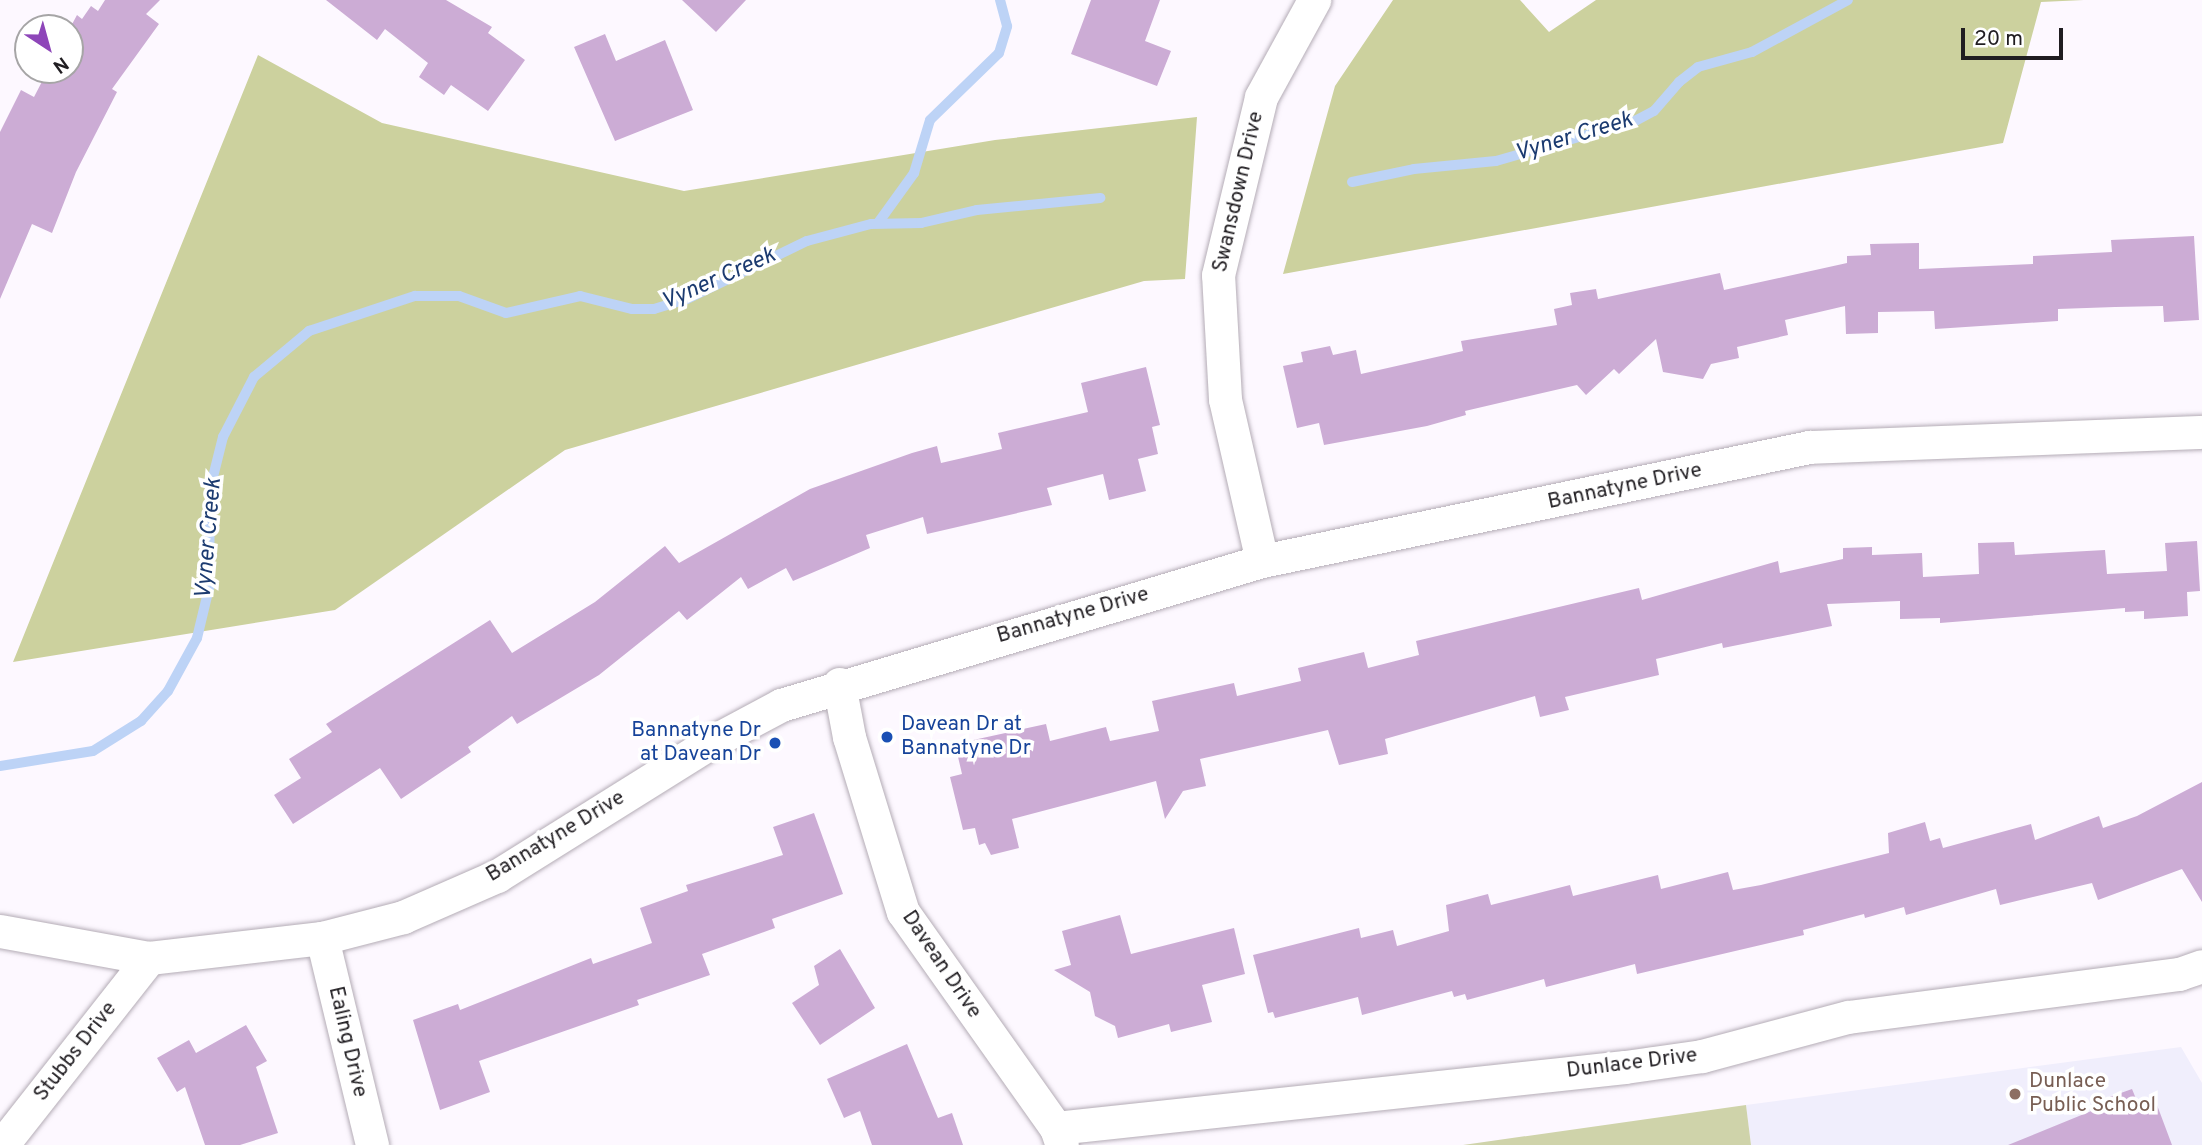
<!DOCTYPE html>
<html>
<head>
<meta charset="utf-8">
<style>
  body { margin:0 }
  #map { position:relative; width:2202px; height:1145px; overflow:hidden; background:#fdf8ff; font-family:Overpass,sans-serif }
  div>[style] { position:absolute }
  .education>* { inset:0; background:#f0eefc }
  .green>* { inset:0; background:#cfd3aa }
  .forest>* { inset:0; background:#ccd19e }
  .stream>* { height:10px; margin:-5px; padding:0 5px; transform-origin:5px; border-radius:5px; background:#bdd3f6 }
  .building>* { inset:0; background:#ccacd5 }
  .roads { filter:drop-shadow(0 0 2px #b4acb6) drop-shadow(0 0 2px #b4acb6) }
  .minor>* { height:33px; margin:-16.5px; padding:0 16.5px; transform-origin:16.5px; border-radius:16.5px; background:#fff }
  .dots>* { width:19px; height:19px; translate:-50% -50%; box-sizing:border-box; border:4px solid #fff; border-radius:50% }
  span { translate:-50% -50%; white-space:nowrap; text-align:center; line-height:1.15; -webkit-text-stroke:7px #fff; paint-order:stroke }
  .street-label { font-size:21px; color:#201d21 }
  .transit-label { font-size:21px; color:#164399 }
  .left { translate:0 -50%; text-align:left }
  .right { translate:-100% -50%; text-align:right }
  .education-label { font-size:21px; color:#785e54 }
  .water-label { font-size:23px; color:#1c3b70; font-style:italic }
  .north { position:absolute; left:14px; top:14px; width:70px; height:70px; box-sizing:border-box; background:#fff; border:2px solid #a6a5a6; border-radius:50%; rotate:144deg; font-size:19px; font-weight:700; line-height:28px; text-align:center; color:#201d21 }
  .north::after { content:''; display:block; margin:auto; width:24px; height:32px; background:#8e46b9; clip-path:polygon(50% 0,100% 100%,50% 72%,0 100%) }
  .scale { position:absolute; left:1961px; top:28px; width:102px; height:32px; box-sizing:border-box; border:4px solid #201d21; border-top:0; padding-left:9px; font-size:21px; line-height:24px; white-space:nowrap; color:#201d21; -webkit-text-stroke:5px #fff; paint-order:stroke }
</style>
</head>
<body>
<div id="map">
  <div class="education">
    <div style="clip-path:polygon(2181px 1047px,2202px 1083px,2202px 1145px,1751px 1145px,1746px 1105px)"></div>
  </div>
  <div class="green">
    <div style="clip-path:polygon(1746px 1105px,1751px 1145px,1463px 1145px)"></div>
  </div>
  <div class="forest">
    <div style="clip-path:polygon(1393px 0,1520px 0,1549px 32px,1596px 0,2084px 0,2041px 2px,2003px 143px,1283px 274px,1335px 86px)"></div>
    <div style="clip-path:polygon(258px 55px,382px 123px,684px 191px,995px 140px,1197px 117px,1185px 279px,1144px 281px,565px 450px,335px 610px,13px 662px)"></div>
  </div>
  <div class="stream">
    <div style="left:1352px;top:182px;width:63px;rotate:-11.8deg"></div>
    <div style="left:1414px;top:169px;width:82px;rotate:-5.6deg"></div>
    <div style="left:1496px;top:161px;width:145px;rotate:-16.1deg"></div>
    <div style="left:1635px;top:121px;width:21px;rotate:-28deg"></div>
    <div style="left:1654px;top:111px;width:38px;rotate:-49deg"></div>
    <div style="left:1679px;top:82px;width:24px;rotate:-38deg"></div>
    <div style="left:1698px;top:67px;width:56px;rotate:-15.5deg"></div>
    <div style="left:1752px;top:52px;width:109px;rotate:-28.4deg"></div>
    <div style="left:878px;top:223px;width:62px;rotate:-54.2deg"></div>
    <div style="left:914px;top:173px;width:55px;rotate:-73.2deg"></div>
    <div style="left:930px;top:120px;width:96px;rotate:-44.2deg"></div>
    <div style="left:999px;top:53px;width:28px;rotate:-73deg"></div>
    <div style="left:1007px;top:26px;width:27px;rotate:-105deg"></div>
    <div style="left:0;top:766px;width:94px;rotate:-9.2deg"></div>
    <div style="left:93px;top:751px;width:57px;rotate:-32deg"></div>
    <div style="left:141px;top:721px;width:40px;rotate:-48deg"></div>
    <div style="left:168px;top:691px;width:60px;rotate:-61.3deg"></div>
    <div style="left:197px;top:638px;width:51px;rotate:-76.5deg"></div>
    <div style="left:209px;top:588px;width:99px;rotate:-89.4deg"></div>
    <div style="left:210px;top:489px;width:54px;rotate:-76deg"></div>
    <div style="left:223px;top:437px;width:68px;rotate:-62.7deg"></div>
    <div style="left:254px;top:377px;width:72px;rotate:-39.9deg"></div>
    <div style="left:309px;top:331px;width:112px;rotate:-18.3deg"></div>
    <div style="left:415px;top:296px;width:44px"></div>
    <div style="left:459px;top:296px;width:50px;rotate:19.9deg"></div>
    <div style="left:506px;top:313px;width:76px;rotate:-12.9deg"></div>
    <div style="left:580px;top:296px;width:54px;rotate:14deg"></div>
    <div style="left:632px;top:309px;width:22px"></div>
    <div style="left:654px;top:309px;width:34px;rotate:-17deg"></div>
    <div style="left:687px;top:299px;width:133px;rotate:-25.8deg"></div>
    <div style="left:807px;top:241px;width:66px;rotate:-14.9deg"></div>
    <div style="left:871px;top:224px;width:50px;rotate:-1.1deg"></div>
    <div style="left:921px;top:223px;width:57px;rotate:-13.1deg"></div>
    <div style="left:977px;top:210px;width:124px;rotate:-5.6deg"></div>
  </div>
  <div class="building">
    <div style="clip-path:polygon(105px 0,160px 0,146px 14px,159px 24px,112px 89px,117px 92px,76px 172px,52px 233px,32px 224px,0 299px,0 132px,21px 90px,34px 97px,48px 70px,70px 70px,70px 28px,77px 15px,82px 19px,91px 6px,98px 11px)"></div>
    <div style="clip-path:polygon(326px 0,446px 0,492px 27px,488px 33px,525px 60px,488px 111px,451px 85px,444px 95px,419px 77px,428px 63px,385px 29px,377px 40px)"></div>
    <div style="clip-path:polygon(682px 0,746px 0,716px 32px)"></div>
    <div style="clip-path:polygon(1091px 0,1160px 0,1145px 41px,1171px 51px,1157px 86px,1071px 54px)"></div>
    <div style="clip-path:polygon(605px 34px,616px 61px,665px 40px,693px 110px,615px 141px,574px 47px)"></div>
    <div style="clip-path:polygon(2194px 236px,2199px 320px,2164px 322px,2163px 306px,2115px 307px,2058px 309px,2058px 321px,1935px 329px,1934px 311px,1878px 312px,1878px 333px,1846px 334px,1845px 306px,1785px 320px,1788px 335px,1737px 347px,1739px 358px,1711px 364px,1703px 379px,1663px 372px,1656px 339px,1619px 374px,1614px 369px,1586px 395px,1577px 385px,1465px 411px,1466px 415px,1427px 426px,1324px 445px,1319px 423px,1297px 428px,1283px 366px,1303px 362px,1301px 352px,1330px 346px,1333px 355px,1356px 350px,1361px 374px,1463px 351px,1461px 341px,1557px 325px,1554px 309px,1572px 305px,1570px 293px,1596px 289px,1598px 299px,1720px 273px,1724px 290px,1847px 263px,1847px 256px,1871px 255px,1870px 244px,1919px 243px,1919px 269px,2033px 264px,2033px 256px,2112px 252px,2111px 240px)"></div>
    <div style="clip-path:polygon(1146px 367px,1160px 425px,1152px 427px,1158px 454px,1138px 459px,1146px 491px,1109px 500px,1103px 474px,1047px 488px,1052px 505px,927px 534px,923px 517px,866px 535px,870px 548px,793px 581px,786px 568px,748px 589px,741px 577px,687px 620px,679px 611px,599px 675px,517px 724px,512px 716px,468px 747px,471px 752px,401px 799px,380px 768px,293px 824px,274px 795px,301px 778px,289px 759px,332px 732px,326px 724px,490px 620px,512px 653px,595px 602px,665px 546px,679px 563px,810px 489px,912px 453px,937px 446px,941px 463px,1002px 449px,998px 433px,1088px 412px,1081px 383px)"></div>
    <div style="clip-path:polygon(2197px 541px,2200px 591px,2187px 592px,2188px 616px,2144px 619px,2144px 611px,2125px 612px,2125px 608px,1940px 623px,1940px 618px,1900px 619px,1900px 601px,1827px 604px,1832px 626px,1723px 648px,1722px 643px,1656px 659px,1659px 675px,1565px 697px,1569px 710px,1540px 717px,1535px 696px,1385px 739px,1388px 754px,1339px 765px,1328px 730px,1200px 759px,1206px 786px,1183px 791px,1165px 819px,1156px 781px,1012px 819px,1019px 848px,991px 855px,985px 843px,979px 845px,975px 828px,963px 830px,950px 777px,962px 774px,955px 744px,1046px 724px,1050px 741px,1106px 727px,1110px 741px,1159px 731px,1152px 701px,1234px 683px,1237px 696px,1301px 681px,1298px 668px,1364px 652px,1368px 668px,1419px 655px,1416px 641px,1458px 631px,1639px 588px,1642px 600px,1778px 561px,1780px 573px,1843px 559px,1843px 548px,1872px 547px,1872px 555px,1922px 553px,1923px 577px,1979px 574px,1978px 543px,2014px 542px,2015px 555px,2105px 550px,2107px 574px,2167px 571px,2165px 543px)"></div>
    <div style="clip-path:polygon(2202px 782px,2202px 902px,2182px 869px,2098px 900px,2092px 883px,2000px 905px,1996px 889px,1906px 915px,1904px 907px,1865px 918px,1864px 914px,1803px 930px,1804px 935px,1637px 974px,1635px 964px,1546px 987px,1544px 979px,1467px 1000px,1465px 994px,1454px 997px,1452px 991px,1362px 1015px,1358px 997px,1275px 1018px,1273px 1012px,1268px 1013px,1253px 955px,1359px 928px,1361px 938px,1393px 930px,1397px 946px,1449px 931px,1446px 905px,1488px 894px,1491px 905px,1570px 885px,1573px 896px,1658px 875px,1661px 889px,1728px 872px,1733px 890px,1761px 885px,1889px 853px,1888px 833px,1925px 822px,1930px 841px,1940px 838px,1943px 848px,2031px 824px,2035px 840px,2099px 816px,2103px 828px,2137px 816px)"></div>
    <div style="clip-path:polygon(814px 813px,843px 894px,772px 919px,775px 928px,702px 954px,710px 975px,637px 1000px,639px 1005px,479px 1061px,490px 1092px,440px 1110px,413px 1020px,458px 1004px,460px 1010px,591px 958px,593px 964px,652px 943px,640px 908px,688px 891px,686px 885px,783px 855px,773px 827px)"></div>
    <div style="clip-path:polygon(1120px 915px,1131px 954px,1234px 928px,1245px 974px,1202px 985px,1212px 1022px,1171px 1032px,1169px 1024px,1118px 1038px,1115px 1026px,1095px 1016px,1090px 992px,1054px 970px,1071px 965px,1062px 931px)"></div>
    <div style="clip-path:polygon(840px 949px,875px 1008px,820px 1045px,792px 1003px,819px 985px,814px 966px)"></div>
    <div style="clip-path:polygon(246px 1025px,267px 1061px,256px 1067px,278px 1133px,240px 1145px,205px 1145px,185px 1087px,177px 1092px,157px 1058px,189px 1040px,196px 1053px)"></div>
    <div style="clip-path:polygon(907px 1044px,938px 1118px,952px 1113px,963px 1145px,872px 1145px,860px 1111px,844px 1118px,827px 1079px)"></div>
    <div style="clip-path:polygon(2132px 1089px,2141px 1111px,2157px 1105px,2172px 1145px,2008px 1145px,2106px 1105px,2104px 1099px)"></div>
  </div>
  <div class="roads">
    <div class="minor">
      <div style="left:1262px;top:561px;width:166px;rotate:-102.9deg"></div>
      <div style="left:1225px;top:399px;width:124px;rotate:-93.2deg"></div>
      <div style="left:1218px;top:275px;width:183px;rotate:-76.4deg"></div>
      <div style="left:1261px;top:97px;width:111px;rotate:-61.3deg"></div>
      <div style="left:839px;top:684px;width:54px;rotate:79.3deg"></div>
      <div style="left:849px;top:737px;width:183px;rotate:72.9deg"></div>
      <div style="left:903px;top:912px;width:265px;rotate:54.7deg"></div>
      <div style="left:1056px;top:1128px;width:18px;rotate:71deg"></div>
      <div style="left:0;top:931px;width:151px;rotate:10.3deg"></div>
      <div style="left:149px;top:958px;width:174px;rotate:-6.6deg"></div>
      <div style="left:322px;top:938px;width:84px;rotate:-14.5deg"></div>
      <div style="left:403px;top:917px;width:103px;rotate:-23.6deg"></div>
      <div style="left:497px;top:876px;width:249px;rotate:-32deg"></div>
      <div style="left:708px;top:744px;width:83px;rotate:-28.1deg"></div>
      <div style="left:781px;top:705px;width:502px;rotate:-16.67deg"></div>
      <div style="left:1262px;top:561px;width:559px;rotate:-11.77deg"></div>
      <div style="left:1809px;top:447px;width:393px;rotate:-2.2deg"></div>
      <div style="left:322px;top:938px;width:213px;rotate:76.4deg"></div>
      <div style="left:1056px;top:1128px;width:572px;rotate:-6.12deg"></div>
      <div style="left:1625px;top:1067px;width:78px;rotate:-8.1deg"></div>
      <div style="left:1702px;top:1056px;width:151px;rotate:-15deg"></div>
      <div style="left:1848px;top:1017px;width:334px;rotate:-7.4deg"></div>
      <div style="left:2179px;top:974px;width:24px;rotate:-19deg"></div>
      <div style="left:2px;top:1145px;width:238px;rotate:-51.8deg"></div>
    </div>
  </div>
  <div class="dots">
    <div style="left:887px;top:737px;background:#1a4fb4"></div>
    <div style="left:775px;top:743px;background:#1a4fb4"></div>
    <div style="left:2015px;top:1094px;background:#8d6e63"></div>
  </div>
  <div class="street-label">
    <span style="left:1239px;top:192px;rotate:-77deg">Swansdown Drive</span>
    <span style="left:1625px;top:487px;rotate:-12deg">Bannatyne Drive</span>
    <span style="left:1073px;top:616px;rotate:-16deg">Bannatyne Drive</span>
    <span style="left:556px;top:837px;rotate:-31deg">Bannatyne Drive</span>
    <span style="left:941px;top:965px;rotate:56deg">Davean Drive</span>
    <span style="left:347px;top:1042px;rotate:77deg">Ealing Drive</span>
    <span style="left:76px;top:1052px;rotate:-52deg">Stubbs Drive</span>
    <span style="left:1632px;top:1064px;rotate:-7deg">Dunlace Drive</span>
  </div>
  <div class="transit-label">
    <span class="left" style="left:901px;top:737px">Davean Dr at<br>Bannatyne Dr</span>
    <span class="right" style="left:761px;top:743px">Bannatyne Dr<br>at Davean Dr</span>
  </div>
  <div class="education-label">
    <span class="left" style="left:2029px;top:1094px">Dunlace<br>Public School</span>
  </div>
  <div class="water-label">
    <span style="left:1574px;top:138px;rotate:-17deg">Vyner Creek</span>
    <span style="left:719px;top:280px;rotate:-24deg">Vyner Creek</span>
    <span style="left:210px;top:539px;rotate:-85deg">Vyner Creek</span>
  </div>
  <div class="north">N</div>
  <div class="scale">20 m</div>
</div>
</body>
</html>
